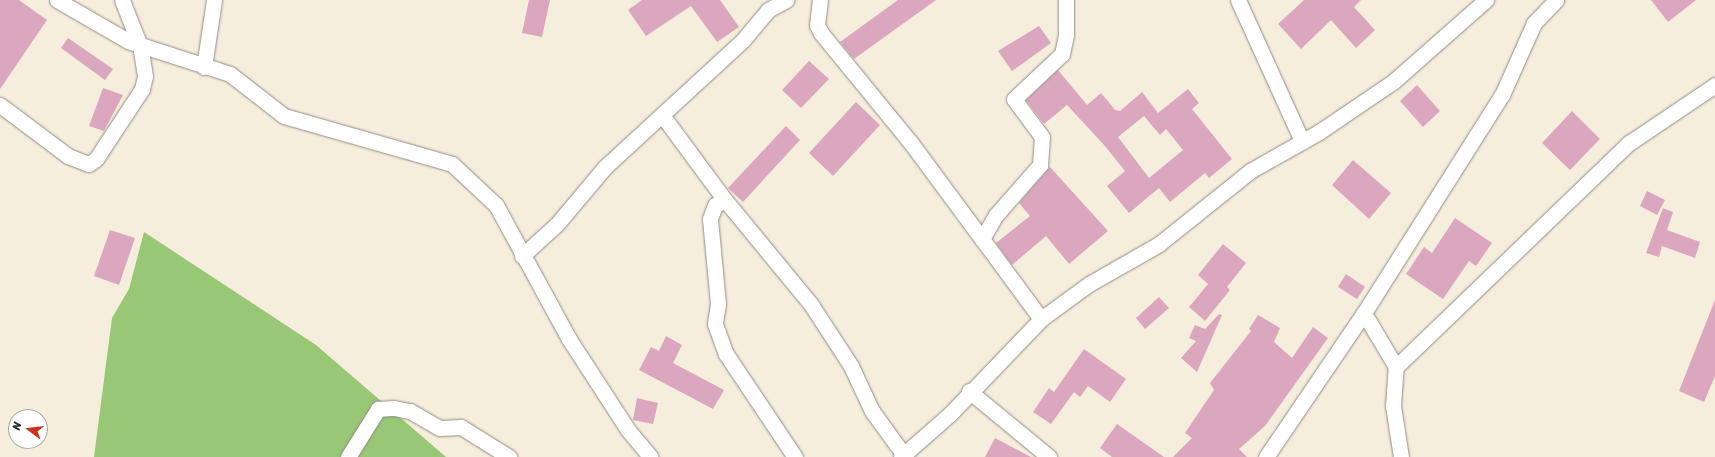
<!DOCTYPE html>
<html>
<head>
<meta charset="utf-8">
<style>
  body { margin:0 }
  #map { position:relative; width:1715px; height:457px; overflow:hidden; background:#f6eedc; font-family:Sriracha,sans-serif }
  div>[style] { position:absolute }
  .green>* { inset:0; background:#98c776 }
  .building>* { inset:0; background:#dba7bf }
  .roads { filter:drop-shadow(0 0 1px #908c84) drop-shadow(0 0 1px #908c84) }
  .minor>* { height:15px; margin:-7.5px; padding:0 7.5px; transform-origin:7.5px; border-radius:7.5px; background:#fff }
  span { translate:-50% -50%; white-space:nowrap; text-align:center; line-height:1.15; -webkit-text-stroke:3px #fff; paint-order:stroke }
  .north { position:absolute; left:8px; top:409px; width:40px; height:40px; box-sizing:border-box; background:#fff; border:1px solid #aaa; border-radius:50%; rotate:285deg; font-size:11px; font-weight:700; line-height:16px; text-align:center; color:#2b2b2b }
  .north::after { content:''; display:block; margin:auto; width:14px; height:18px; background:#c8321e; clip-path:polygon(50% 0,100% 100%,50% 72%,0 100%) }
</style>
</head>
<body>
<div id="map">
  <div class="green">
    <div style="clip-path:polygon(144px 232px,316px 345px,446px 457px,94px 457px,112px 318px,129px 289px)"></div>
  </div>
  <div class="building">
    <div style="clip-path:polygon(0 0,19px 0,47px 20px,0 89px)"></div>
    <div style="clip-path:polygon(529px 0,550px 0,542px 37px,522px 33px)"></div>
    <div style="clip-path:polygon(642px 0,720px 0,739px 27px,717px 42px,691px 6px,646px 36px,628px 10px)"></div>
    <div style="clip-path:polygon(898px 0,936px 0,854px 59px,840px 42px)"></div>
    <div style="clip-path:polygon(1304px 0,1361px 0,1354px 7px,1375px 30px,1356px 48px,1331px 20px,1301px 49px,1278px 24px)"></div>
    <div style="clip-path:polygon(1651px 0,1696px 0,1668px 22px)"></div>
    <div style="clip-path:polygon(1039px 26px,1051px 43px,1012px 71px,998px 51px)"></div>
    <div style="clip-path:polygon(68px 38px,113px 69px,105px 80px,61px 48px)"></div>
    <div style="clip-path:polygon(809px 61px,829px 79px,801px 108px,782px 90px)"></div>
    <div style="clip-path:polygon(evenodd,1058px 70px,1087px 105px,1101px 93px,1115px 110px,1120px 111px,1142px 92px,1158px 113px,1188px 89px,1199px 103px,1192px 109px,1232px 159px,1209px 178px,1205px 173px,1170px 202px,1159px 188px,1129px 213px,1107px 186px,1125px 171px,1105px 146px,1067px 105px,1044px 124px,1026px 100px,1058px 70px,1144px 116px,1160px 135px,1166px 129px,1183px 150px,1149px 178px,1118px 137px,1144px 116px)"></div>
    <div style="clip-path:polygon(1417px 85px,1440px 111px,1423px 127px,1400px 101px)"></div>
    <div style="clip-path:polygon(103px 88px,123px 95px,104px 131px,89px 126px)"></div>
    <div style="clip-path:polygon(856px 102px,880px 125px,833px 176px,809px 153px)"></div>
    <div style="clip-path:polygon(1572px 111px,1600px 139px,1570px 170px,1542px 143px)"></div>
    <div style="clip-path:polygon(786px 126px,800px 140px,743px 202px,728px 188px)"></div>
    <div style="clip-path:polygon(1353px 160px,1391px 193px,1369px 219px,1332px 185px)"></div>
    <div style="clip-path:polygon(1050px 167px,1108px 231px,1069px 264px,1046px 236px,1012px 265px,996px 243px,1030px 216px,1019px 203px)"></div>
    <div style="clip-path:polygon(1647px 191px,1665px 200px,1657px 215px,1640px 206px)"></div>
    <div style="clip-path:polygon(1663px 208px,1673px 212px,1667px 230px,1700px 242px,1695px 258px,1662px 246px,1659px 257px,1646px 253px)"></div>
    <div style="clip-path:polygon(1455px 218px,1492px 243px,1476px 266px,1469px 261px,1443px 299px,1406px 274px,1424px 247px,1432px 253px)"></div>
    <div style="clip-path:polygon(110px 230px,135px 238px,119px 285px,94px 276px)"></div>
    <div style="clip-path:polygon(1223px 244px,1246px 263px,1227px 287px,1230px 290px,1205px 321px,1189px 307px,1208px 284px,1198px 275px)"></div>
    <div style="clip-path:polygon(1346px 274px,1365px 287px,1357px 299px,1338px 287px)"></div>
    <div style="clip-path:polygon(1159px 297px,1169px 308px,1145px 329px,1136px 318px)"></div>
    <div style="clip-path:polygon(1715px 300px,1715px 376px,1704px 402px,1679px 391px)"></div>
    <div style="clip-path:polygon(1219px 314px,1222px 315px,1197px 372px,1181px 358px,1196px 341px,1189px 338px,1195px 325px,1205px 329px)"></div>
    <div style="clip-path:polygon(1258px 315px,1280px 328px,1274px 342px,1292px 358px,1313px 327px,1328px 338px,1265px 426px,1239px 449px,1247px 457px,1173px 457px,1192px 438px,1185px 433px,1214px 390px,1210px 383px,1251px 331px,1249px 329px)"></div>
    <div style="clip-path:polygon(666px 336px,682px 345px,673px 363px,724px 390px,713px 409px,639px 370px,651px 347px,659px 351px)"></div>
    <div style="clip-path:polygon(1084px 349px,1126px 379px,1110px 402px,1088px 386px,1080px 397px,1074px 392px,1051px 424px,1033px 412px,1049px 388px,1054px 392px)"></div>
    <div style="clip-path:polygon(637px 398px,658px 403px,653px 424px,633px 420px)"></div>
    <div style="clip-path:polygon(1117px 424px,1164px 457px,1112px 457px,1100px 448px)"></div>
    <div style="clip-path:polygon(995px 438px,1031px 457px,985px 457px)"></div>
  </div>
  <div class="roads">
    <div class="minor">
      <div style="left:57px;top:0;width:82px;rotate:30deg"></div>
      <div style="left:128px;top:41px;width:107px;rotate:17.9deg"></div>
      <div style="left:230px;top:74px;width:68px;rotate:37.9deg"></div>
      <div style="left:284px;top:116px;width:175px;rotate:15.9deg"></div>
      <div style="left:452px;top:164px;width:60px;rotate:43deg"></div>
      <div style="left:496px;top:205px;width:153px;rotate:61.4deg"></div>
      <div style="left:569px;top:339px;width:108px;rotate:57deg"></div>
      <div style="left:628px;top:430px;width:35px;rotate:50deg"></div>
      <div style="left:820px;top:0;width:25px;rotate:97deg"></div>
      <div style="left:817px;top:25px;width:9px;rotate:63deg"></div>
      <div style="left:821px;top:33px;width:142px;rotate:50.7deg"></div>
      <div style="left:911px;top:143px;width:119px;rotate:53.5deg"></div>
      <div style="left:1238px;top:0;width:155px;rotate:65.6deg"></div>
      <div style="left:204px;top:67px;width:68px;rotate:-81.5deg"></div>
      <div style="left:0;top:105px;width:85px;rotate:36.9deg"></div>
      <div style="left:68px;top:156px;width:22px;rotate:21deg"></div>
      <div style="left:89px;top:164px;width:9px;rotate:-36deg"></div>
      <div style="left:96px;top:159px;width:84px;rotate:-56.7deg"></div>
      <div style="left:142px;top:89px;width:13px;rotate:-77deg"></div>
      <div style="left:145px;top:76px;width:30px;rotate:-99deg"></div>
      <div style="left:140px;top:46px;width:49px;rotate:-111.4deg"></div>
      <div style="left:662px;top:115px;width:106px;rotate:53.5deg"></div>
      <div style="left:725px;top:200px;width:134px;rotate:50.5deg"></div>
      <div style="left:810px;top:303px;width:75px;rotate:56.9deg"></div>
      <div style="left:851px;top:366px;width:50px;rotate:65deg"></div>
      <div style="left:872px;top:411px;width:54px;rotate:54deg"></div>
      <div style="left:725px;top:200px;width:11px;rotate:153deg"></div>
      <div style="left:715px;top:205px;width:15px;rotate:110deg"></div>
      <div style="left:710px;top:219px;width:85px;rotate:84.6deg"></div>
      <div style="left:718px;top:304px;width:20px;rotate:99deg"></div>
      <div style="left:715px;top:324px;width:32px;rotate:70deg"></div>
      <div style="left:726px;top:354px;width:124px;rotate:56.2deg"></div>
      <div style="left:522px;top:256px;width:47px;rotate:-42.4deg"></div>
      <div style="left:557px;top:224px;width:75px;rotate:-49.9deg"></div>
      <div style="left:605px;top:167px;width:188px;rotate:-42.6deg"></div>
      <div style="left:743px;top:40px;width:39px;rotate:-50deg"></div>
      <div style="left:768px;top:10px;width:21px;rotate:-29deg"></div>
      <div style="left:1041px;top:319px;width:99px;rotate:-126.4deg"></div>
      <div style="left:982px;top:239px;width:28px;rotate:-60deg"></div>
      <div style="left:996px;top:215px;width:67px;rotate:-48.7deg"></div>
      <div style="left:1040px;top:165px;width:28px;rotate:-86deg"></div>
      <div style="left:1042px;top:137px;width:47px;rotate:-126.4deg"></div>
      <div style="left:1014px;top:99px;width:66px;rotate:-43.2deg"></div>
      <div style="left:1062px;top:54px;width:19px;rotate:-78deg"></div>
      <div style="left:1066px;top:35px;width:35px;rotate:-90deg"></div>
      <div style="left:1396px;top:367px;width:323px;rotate:-43.9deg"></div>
      <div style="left:1629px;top:143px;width:104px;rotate:-34deg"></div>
      <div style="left:969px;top:391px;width:104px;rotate:39.5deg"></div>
      <div style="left:348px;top:457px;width:57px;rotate:-58deg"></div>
      <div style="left:378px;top:409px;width:16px;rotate:-4deg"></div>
      <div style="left:394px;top:408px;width:16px;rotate:11deg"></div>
      <div style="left:410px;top:411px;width:34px;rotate:30deg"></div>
      <div style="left:440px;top:428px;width:21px;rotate:-3deg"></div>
      <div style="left:461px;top:427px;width:57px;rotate:32deg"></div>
      <div style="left:901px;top:457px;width:65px;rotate:-41.3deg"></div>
      <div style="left:950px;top:414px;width:132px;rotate:-46.2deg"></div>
      <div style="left:1041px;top:319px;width:59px;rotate:-36.1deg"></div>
      <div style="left:1089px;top:284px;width:81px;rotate:-29.7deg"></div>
      <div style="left:1159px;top:244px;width:117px;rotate:-38.7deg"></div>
      <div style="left:1250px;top:171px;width:79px;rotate:-29.5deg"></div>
      <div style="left:1319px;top:132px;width:91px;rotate:-34.2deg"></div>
      <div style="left:1394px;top:81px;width:123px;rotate:-41.4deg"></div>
      <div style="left:1266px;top:457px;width:174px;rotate:-55.8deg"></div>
      <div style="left:1401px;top:457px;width:52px;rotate:-98.9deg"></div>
      <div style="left:1393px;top:406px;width:39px;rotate:-86deg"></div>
      <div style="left:1396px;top:367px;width:63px;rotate:-120.7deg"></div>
      <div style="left:1364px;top:313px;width:258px;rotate:-57.7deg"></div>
      <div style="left:1502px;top:95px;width:79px;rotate:-66deg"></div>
      <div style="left:1534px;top:23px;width:32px;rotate:-46deg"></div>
    </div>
  </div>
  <div class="north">N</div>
</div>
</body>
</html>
